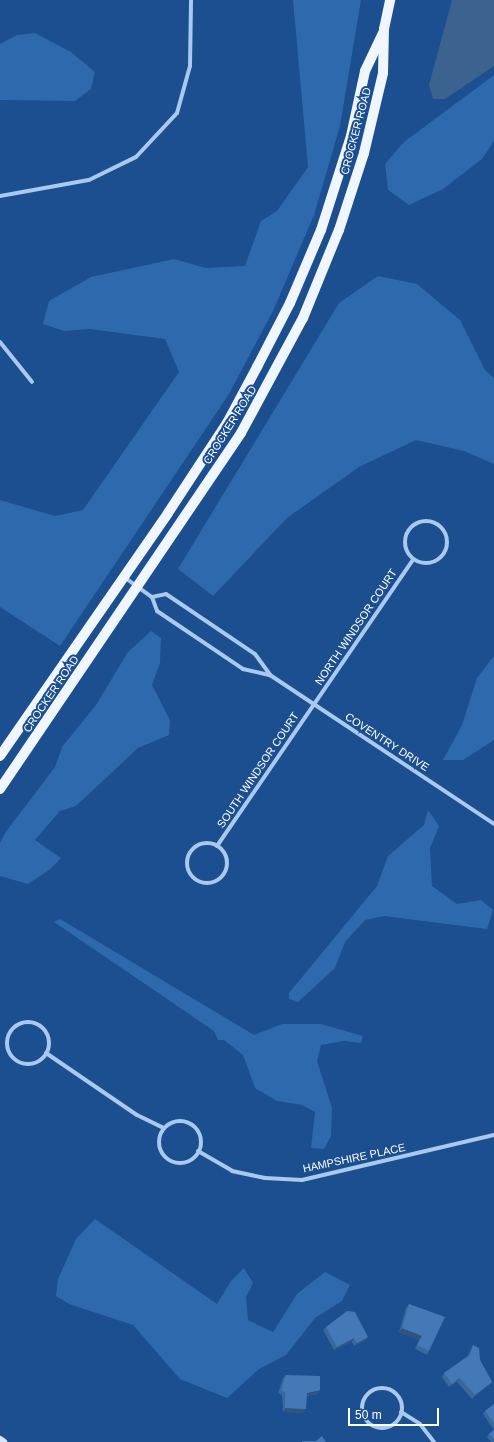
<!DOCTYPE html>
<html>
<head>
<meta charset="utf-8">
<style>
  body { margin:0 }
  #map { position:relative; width:494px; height:1442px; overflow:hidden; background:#1b4f8f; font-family:Helvetica,sans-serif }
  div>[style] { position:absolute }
  .green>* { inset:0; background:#2e69ad }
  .water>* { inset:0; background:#3c6290 }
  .street>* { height:4px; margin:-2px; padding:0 2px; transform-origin:2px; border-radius:2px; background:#a9c9ee }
  .street>.ring { margin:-2px; padding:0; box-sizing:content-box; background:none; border:4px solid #a9c9ee; border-radius:50% }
  .secondary>* { height:8px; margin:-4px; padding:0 4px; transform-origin:4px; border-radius:4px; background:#d6e6fa }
  .primary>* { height:10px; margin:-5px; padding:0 5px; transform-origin:5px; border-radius:5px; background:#f0f6ff }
  .wall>* { inset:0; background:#3a679d }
  .shaded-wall>* { inset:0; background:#305480 }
  .building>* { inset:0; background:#4478b7 }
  span { translate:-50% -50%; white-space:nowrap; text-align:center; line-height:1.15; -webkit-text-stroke:4px #1b4f8f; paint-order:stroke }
  .street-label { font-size:11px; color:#fff }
  .scale { position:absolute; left:348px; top:1408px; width:91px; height:18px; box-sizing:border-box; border:2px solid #fff; border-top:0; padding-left:5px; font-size:12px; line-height:14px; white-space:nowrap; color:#fff; -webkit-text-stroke:3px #1b4f8f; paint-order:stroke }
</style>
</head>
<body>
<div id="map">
  <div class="green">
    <div style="clip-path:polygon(293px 0,361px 0,340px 126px,314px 215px,273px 311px,229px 394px,60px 646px,0 607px,0 500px,55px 516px,83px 510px,179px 372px,165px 339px,90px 329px,64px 331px,43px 324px,49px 301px,91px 277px,174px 259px,206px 268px,245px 266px,261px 221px,277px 211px,308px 167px)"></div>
    <div style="clip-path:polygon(35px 33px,71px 52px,95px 72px,91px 89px,75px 101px,0 100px,0 44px,17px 35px)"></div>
    <div style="clip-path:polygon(494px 75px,494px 141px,482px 159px,443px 189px,409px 205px,388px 190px,385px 164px,404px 142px)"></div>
    <div style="clip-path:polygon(378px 276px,417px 284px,460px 320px,485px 370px,494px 378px,494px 464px,464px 451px,416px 440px,359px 467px,287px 518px,213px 596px,178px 569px,339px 303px)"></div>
    <div style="clip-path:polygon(151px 631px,161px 638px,160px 663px,152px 685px,170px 720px,169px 735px,138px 748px,76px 806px,60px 811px,35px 840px,61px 858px,49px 870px,28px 884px,0 876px,0 843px,5px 833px,55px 767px,62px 747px,96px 705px,128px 652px)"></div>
    <div style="clip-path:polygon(494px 656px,494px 740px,463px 760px,443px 760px,462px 725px,477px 678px)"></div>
    <div style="clip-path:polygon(428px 810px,439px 826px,430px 848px,432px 886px,457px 904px,481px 900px,493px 910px,487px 929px,384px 916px,365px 920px,345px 942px,335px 968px,298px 1002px,289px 999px,289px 993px,377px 886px,388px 856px,424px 825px)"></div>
    <div style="clip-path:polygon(60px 919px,254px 1035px,282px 1024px,321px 1024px,363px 1036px,361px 1043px,344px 1041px,321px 1045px,317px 1061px,332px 1108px,331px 1136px,324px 1149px,311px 1148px,315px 1112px,302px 1105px,277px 1101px,255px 1088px,243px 1055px,224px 1040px,218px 1040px,214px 1031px,54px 922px)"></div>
    <div style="clip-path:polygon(95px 1219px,217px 1304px,231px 1281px,244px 1268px,253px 1283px,246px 1297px,248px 1320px,273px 1332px,297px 1294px,325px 1272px,350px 1285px,342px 1301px,315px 1318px,286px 1355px,259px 1369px,227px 1398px,180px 1379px,133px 1325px,69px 1304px,56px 1296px,58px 1279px,76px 1239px)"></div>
  </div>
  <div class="water">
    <div style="clip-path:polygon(452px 0,494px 0,494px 66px,445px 99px,433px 99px,429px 85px)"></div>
  </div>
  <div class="street">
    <div style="left:0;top:196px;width:90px;rotate:-10.2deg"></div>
    <div style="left:89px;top:180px;width:52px;rotate:-26.1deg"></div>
    <div style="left:136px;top:157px;width:60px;rotate:-47deg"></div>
    <div style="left:177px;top:113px;width:49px;rotate:-74.5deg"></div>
    <div style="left:190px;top:66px;width:66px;rotate:-89.1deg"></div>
    <div style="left:0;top:342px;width:51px;rotate:51.3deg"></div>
    <div class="ring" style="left:405px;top:521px;width:38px;height:38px"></div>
    <div style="left:124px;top:577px;width:34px;rotate:36deg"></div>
    <div style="left:152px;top:597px;width:15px;rotate:70deg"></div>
    <div style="left:157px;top:611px;width:104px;rotate:34deg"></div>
    <div style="left:243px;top:669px;width:28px;rotate:13deg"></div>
    <div style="left:270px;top:675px;width:269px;rotate:33.6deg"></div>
    <div style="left:152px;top:597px;width:14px;rotate:-12deg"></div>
    <div style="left:166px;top:594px;width:107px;rotate:34deg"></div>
    <div style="left:255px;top:654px;width:26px;rotate:54deg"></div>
    <div class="ring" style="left:187px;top:843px;width:36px;height:36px"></div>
    <div style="left:217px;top:846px;width:347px;rotate:-55.6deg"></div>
    <div class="ring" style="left:7px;top:1022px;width:38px;height:38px"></div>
    <div style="left:46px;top:1053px;width:110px;rotate:34.3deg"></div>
    <div style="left:137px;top:1115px;width:30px;rotate:26deg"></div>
    <div class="ring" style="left:159px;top:1121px;width:38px;height:38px"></div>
    <div style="left:198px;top:1151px;width:39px;rotate:30deg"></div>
    <div style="left:232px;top:1171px;width:34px;rotate:12deg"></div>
    <div style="left:265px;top:1178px;width:37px;rotate:3deg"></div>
    <div style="left:302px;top:1180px;width:197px;rotate:-13.2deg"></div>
    <div class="ring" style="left:362px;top:1388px;width:36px;height:36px"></div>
    <div style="left:401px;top:1412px;width:22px;rotate:32deg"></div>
    <div style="left:420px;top:1424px;width:23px;rotate:52deg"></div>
  </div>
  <div class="secondary">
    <div style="left:0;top:1440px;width:4px;rotate:34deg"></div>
  </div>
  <div class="primary">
    <div style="left:0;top:756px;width:295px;rotate:-55.3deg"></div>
    <div style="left:168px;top:513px;width:108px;rotate:-56.8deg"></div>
    <div style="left:227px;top:423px;width:64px;rotate:-61.8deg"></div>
    <div style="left:257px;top:367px;width:72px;rotate:-62.7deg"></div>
    <div style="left:290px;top:303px;width:79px;rotate:-67deg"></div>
    <div style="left:321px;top:230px;width:99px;rotate:-72.3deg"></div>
    <div style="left:351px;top:136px;width:66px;rotate:-77.8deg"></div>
    <div style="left:365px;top:71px;width:42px;rotate:-64.7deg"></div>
    <div style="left:0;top:789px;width:430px;rotate:-55.9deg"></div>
    <div style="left:241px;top:433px;width:131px;rotate:-61.7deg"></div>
    <div style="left:303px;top:318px;width:95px;rotate:-67.8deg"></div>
    <div style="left:339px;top:230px;width:81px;rotate:-72deg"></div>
    <div style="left:364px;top:153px;width:82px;rotate:-76.6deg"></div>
    <div style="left:383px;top:73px;width:44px;rotate:-88.7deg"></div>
    <div style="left:384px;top:29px;width:30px;rotate:-78deg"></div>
  </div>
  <div class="wall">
    <div style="clip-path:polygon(409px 1304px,429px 1351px,427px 1355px,415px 1349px,419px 1340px,399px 1332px,406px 1308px)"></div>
    <div style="clip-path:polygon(326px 1327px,368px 1337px,365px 1341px,354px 1346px,352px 1342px,334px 1350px,323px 1330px)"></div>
    <div style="clip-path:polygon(473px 1345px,480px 1360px,492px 1382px,489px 1385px,472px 1399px,457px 1382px,449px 1387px,442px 1377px,444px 1373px,468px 1356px,471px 1349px)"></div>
    <div style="clip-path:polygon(286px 1375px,320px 1390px,317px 1394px,307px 1396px,303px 1413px,283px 1412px,282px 1395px,278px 1393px,283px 1378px)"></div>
    <div style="clip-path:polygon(494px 1404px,494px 1430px,483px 1414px,485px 1411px)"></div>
    <div style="clip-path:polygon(494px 1430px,494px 1442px,491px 1442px,487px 1437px,489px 1434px)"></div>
  </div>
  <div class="shaded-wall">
    <div style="clip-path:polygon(402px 1328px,422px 1336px,419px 1340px,399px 1332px)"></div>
    <div style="clip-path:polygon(368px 1337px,365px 1341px,354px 1346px,357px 1343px)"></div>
    <div style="clip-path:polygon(354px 1338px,352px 1342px,334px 1350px,337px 1347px)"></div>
    <div style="clip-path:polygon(460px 1378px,457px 1382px,449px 1387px,452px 1384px)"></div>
    <div style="clip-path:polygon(492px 1382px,489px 1385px,472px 1399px,475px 1395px)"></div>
    <div style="clip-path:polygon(320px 1390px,317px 1394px,305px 1396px,307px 1393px)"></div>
    <div style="clip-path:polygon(285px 1408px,306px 1409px,303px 1413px,283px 1412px)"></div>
  </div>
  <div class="building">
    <div style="clip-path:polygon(409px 1304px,445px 1317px,429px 1351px,417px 1345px,422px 1336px,402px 1328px)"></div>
    <div style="clip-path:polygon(347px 1311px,355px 1312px,368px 1337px,357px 1343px,354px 1338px,337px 1347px,326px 1327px)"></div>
    <div style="clip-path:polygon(473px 1345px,479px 1348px,480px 1360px,492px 1382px,475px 1395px,460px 1378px,452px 1384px,444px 1373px,470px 1355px)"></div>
    <div style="clip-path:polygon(286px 1375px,320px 1376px,320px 1390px,307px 1393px,306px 1409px,285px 1408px,285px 1392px,281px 1390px)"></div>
    <div style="clip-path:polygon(494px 1404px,494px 1423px,485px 1411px)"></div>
    <div style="clip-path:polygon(494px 1430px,494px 1439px,489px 1434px)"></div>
    <div style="clip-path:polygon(322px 1436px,326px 1442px,302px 1442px,302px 1441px,316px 1441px)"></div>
  </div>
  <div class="street-label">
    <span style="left:356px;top:131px;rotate:-75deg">CROCKER ROAD</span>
    <span style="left:230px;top:425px;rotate:-58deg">CROCKER ROAD</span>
    <span style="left:356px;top:627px;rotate:-56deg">NORTH WINDSOR COURT</span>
    <span style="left:51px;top:694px;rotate:-56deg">CROCKER ROAD</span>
    <span style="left:387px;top:742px;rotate:33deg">COVENTRY DRIVE</span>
    <span style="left:258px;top:770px;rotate:-56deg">SOUTH WINDSOR COURT</span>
    <span style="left:354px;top:1158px;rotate:-12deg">HAMPSHIRE PLACE</span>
  </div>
  <div class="scale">50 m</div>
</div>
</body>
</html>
